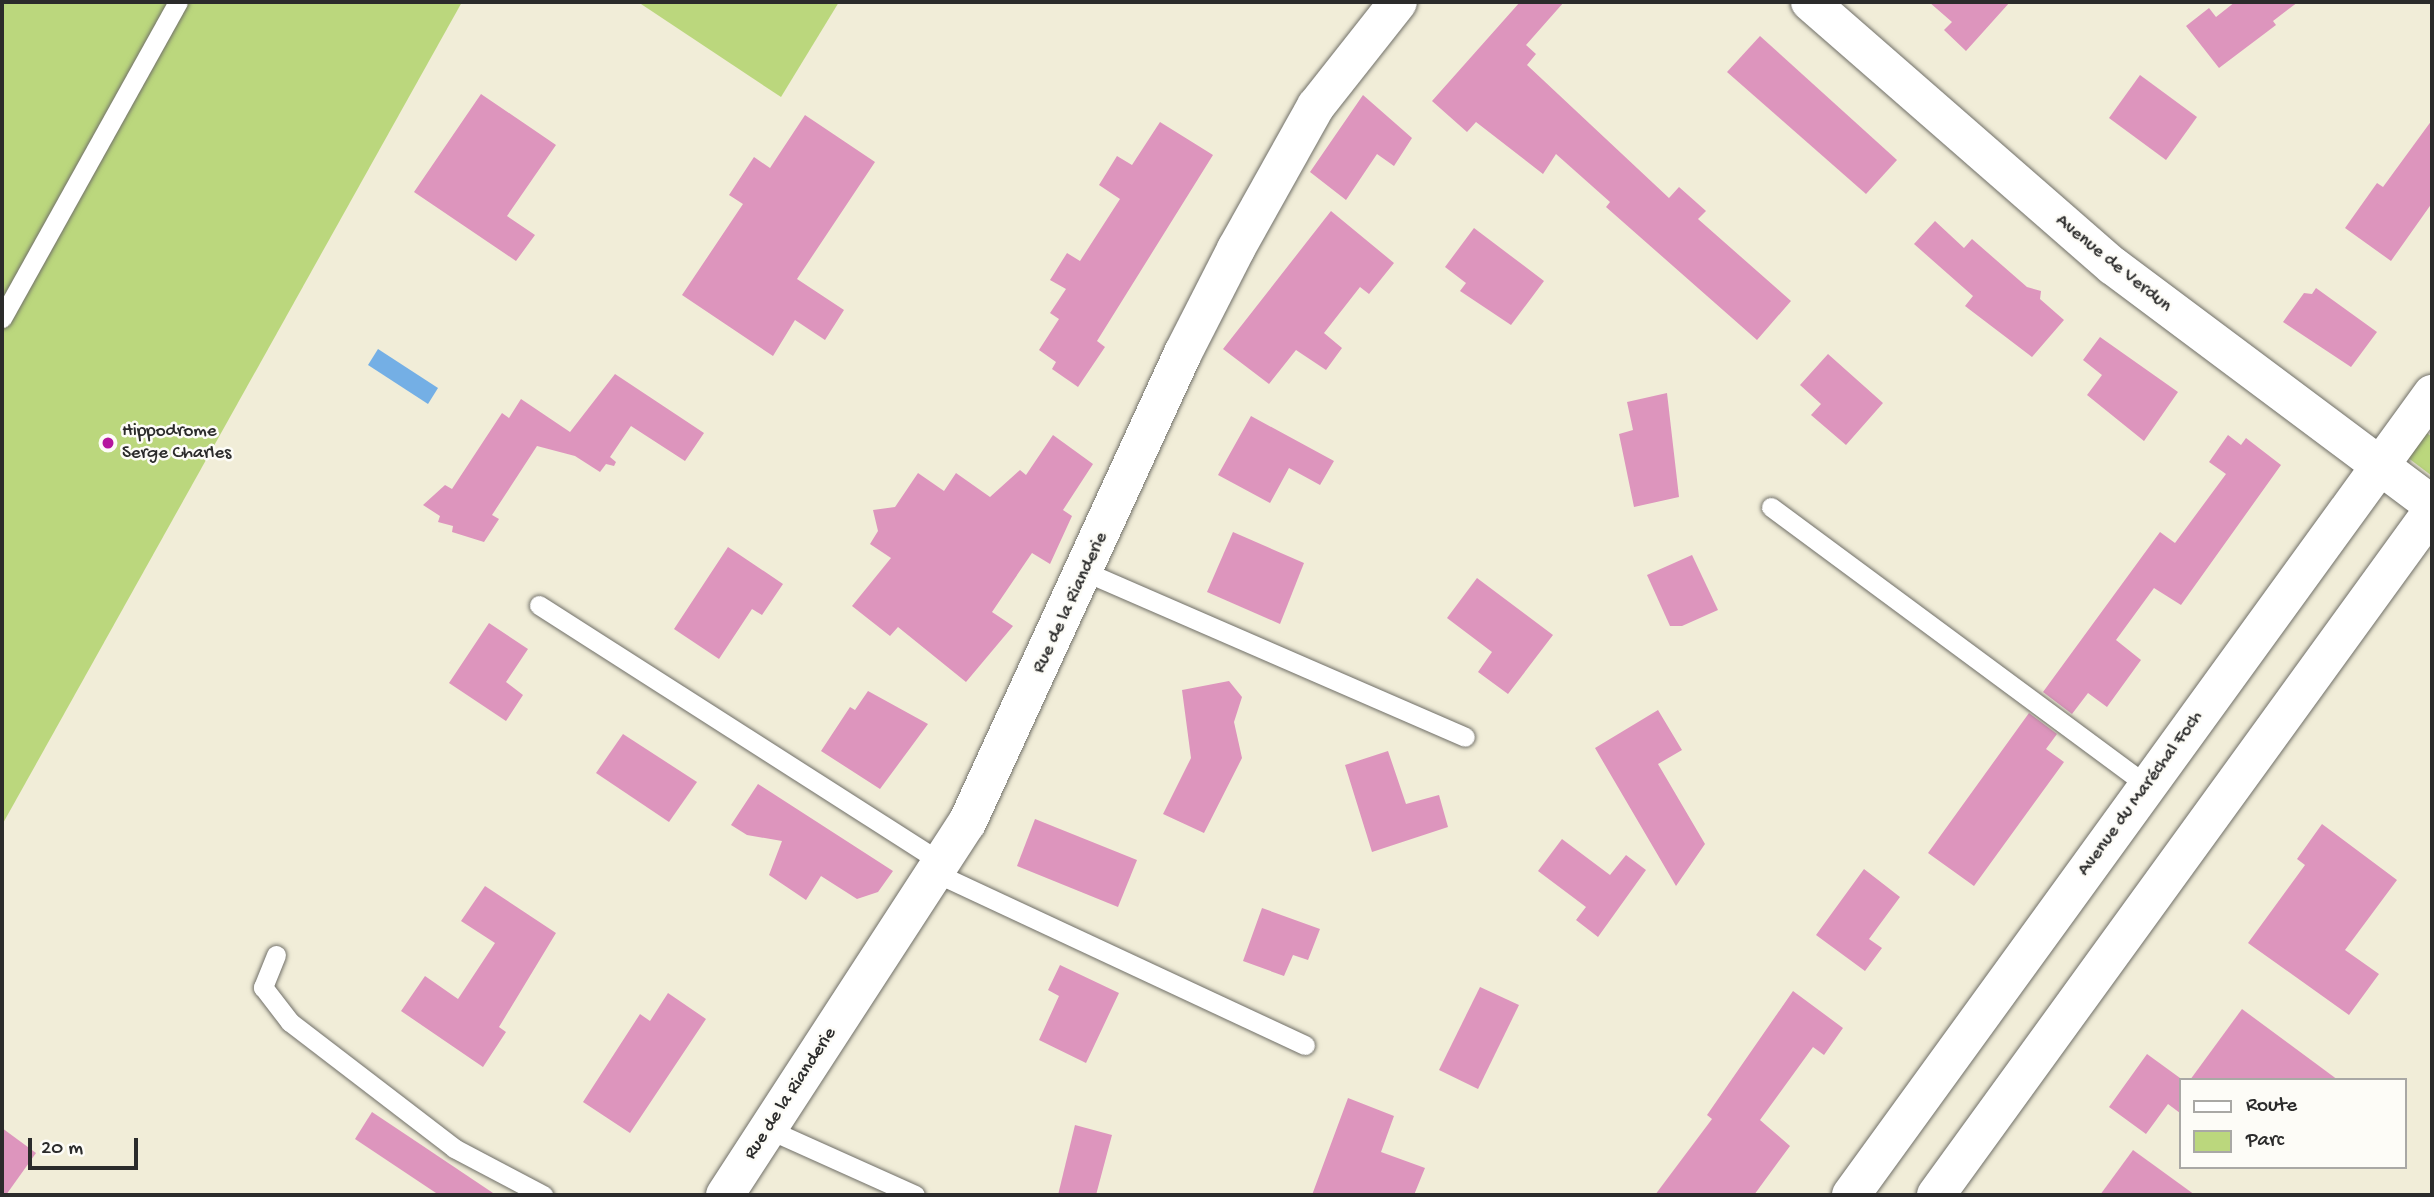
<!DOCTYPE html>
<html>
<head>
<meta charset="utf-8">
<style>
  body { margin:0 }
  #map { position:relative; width:2434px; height:1197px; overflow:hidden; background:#f1edd8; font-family:"Gochi Hand",sans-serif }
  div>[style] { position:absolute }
  .green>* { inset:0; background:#bbd77d }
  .water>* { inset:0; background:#74afe5 }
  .building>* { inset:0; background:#dd95bd }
  .roads { filter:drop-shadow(0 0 2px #706f68) drop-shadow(0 0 2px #706f68) }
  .lane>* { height:19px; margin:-9.5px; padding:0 9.5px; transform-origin:9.5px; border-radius:9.5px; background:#fff }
  .street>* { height:38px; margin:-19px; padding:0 19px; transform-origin:19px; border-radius:19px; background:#fff }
  .secondary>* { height:38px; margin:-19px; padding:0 19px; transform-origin:19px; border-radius:19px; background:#fff }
  .dots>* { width:19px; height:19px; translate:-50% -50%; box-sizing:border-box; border:4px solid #fdfcf7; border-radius:50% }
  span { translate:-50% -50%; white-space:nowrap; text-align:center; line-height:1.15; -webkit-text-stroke:5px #fdfcf7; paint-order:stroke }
  .street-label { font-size:19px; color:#2b2b2b }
  .poi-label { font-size:19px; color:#2b2b2b }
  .left { translate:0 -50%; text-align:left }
  .frame { position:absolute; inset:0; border:4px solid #2b2b2b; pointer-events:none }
  .legend { position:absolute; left:2179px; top:1078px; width:228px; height:91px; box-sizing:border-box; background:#fdfcf7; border:2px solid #a9a8a5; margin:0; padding:9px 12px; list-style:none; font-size:21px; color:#2b2b2b }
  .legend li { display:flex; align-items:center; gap:14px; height:35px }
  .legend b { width:35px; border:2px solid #a9a8a5 }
  .scale { position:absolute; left:28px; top:1138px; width:110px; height:32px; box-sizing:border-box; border:4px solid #2b2b2b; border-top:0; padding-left:9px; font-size:21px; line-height:24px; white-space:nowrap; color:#2b2b2b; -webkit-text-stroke:5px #fdfcf7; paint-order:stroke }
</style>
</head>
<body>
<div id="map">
  <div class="green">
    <div style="clip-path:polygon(2px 2px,462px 2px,2px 825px)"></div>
    <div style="clip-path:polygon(638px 2px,839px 2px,781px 97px)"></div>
    <div style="clip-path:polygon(2419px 427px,2432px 437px,2432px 476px,2407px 457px)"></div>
  </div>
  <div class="water">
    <div style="clip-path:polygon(378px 349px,438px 388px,428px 404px,368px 365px)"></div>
  </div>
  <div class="building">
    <div style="clip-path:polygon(1520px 2px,1564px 2px,1526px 45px,1536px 54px,1527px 65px,1669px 198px,1679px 187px,1706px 211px,1698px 219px,1791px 301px,1757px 340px,1606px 207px,1610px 202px,1556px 154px,1543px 174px,1476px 122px,1467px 132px,1432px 101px)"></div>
    <div style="clip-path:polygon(1929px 2px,2010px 2px,1966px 51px,1944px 30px,1952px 22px)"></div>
    <div style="clip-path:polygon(2235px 2px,2298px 2px,2273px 21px,2276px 25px,2219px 68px,2186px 26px,2209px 8px,2216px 17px)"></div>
    <div style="clip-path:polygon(1760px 36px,1897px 160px,1866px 194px,1727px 72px)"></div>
    <div style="clip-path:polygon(2140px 75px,2197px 117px,2166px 160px,2109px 118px)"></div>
    <div style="clip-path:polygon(481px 94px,556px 145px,507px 216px,535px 235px,516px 261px,414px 192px)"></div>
    <div style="clip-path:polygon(1363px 95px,1412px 138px,1394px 166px,1377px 154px,1346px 200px,1310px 172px)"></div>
    <div style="clip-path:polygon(805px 115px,875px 162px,797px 279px,844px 310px,825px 340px,795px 320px,773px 356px,682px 295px,743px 204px,729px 195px,754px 157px,770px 168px)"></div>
    <div style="clip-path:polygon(2432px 120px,2432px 203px,2391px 261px,2345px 228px,2377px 183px,2383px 187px)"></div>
    <div style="clip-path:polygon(1160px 122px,1213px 155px,1097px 341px,1105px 347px,1078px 387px,1052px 369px,1056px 362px,1039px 350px,1059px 319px,1050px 313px,1066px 289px,1050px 280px,1067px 253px,1080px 261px,1120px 199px,1099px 185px,1117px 156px,1132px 165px)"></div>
    <div style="clip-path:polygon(1331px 211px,1394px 263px,1369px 294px,1360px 287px,1324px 333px,1342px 348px,1326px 370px,1296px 350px,1269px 384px,1223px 349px)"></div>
    <div style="clip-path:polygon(1935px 221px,1964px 248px,1972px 239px,2027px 287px,2041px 291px,2040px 299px,2064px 320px,2032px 357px,1965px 306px,1973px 296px,1914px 244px)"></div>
    <div style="clip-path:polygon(1474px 228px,1544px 281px,1511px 325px,1460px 291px,1466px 283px,1445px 267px)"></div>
    <div style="clip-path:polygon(2316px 288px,2377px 332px,2351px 367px,2283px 322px,2304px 293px,2312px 294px)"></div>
    <div style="clip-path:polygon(2100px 337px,2178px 392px,2144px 441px,2087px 395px,2102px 375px,2083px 360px)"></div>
    <div style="clip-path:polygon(1828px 354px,1883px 403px,1846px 445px,1811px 415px,1821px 404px,1800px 385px)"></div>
    <div style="clip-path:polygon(615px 374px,704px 433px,685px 461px,631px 426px,610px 457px,616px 462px,614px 466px,606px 464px,600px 472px,575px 456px,537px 446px,492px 515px,499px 519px,484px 542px,452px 532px,453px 526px,438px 522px,440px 516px,423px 505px,445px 485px,452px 489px,502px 413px,509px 418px,521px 399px,570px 432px)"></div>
    <div style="clip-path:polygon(1667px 393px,1679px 497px,1634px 507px,1619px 434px,1633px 430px,1627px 402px)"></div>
    <div style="clip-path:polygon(1251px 416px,1334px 461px,1320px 485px,1289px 468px,1270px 503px,1218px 475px)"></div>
    <div style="clip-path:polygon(1053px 435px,1093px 464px,1063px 510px,1072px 516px,1050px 564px,1032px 553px,992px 612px,1013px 626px,966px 682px,898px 627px,890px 636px,852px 606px,891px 558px,870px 544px,878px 531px,873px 510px,895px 507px,918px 473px,944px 491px,956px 473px,990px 497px,1020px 470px,1026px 475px)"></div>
    <div style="clip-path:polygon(2228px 435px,2241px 445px,2246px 438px,2281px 465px,2181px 605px,2154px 588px,2116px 640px,2141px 660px,2107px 707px,2088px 693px,2072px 714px,2043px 692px,2160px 532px,2175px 543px,2226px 474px,2209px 462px)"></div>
    <div style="clip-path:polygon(1233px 532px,1304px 563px,1280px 624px,1207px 592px)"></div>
    <div style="clip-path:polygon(728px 547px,783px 584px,762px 615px,752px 609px,719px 659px,674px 629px)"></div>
    <div style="clip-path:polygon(1692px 555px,1718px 610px,1682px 626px,1670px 626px,1647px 575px)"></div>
    <div style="clip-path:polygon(1477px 578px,1553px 635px,1508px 694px,1478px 672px,1492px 652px,1447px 618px)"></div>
    <div style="clip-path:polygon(489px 623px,528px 649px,506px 682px,523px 695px,506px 721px,449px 683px)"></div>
    <div style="clip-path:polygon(1229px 681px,1242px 697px,1234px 722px,1242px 758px,1204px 833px,1163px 814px,1191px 758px,1182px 690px)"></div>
    <div style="clip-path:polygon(868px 691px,928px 724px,880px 789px,821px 751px,850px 707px,855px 710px)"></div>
    <div style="clip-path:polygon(1658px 710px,1682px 750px,1658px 764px,1705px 844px,1676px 886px,1595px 748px)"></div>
    <div style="clip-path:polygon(2029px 713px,2057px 734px,2046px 749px,2064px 762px,1974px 886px,1928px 853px)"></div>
    <div style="clip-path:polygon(623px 734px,697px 782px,669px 822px,596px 773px)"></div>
    <div style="clip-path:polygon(1388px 751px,1406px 804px,1439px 795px,1448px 827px,1372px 852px,1345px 765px)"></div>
    <div style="clip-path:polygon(758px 784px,893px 871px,878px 892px,857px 899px,821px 876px,806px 900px,769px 875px,782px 841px,747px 835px,731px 825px)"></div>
    <div style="clip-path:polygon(1035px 819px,1137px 860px,1118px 907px,1017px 866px)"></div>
    <div style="clip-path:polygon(2322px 824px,2397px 880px,2345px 950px,2379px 974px,2349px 1015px,2248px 943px,2305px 865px,2297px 859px)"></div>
    <div style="clip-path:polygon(1562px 839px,1610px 875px,1626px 855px,1646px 870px,1598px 937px,1576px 920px,1586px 907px,1538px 871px)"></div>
    <div style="clip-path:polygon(1864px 869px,1900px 897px,1869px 939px,1882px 948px,1865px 971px,1816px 935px)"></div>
    <div style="clip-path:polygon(485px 886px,556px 933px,499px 1027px,506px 1032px,483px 1067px,401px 1011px,425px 976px,458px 999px,495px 943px,461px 921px)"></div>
    <div style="clip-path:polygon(1262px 908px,1320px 929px,1308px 960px,1293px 955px,1284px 976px,1243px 961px)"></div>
    <div style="clip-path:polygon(1060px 965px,1119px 993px,1086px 1063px,1039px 1040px,1059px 996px,1048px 990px)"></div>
    <div style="clip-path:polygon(1480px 987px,1519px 1005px,1478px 1089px,1439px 1070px)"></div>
    <div style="clip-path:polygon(1793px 991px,1843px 1028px,1824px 1055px,1813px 1047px,1760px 1120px,1790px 1146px,1754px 1195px,1655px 1195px,1712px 1119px,1707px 1115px)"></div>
    <div style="clip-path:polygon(668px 993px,706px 1019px,630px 1133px,583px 1102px,640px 1014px,650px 1021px)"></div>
    <div style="clip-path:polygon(2242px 1009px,2338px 1080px,2190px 1080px)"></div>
    <div style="clip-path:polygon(2147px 1054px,2180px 1078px,2180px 1113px,2168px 1104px,2146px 1134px,2109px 1107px)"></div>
    <div style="clip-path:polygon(1348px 1098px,1394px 1116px,1381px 1152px,1425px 1168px,1414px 1195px,1312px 1195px)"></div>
    <div style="clip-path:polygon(372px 1112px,408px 1136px,496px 1195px,439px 1195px,355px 1139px)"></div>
    <div style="clip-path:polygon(1075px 1125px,1112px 1135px,1096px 1195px,1058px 1195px)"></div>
    <div style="clip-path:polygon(2px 1128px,36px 1153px,6px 1195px,2px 1195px)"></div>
    <div style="clip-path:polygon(2133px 1150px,2195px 1195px,2100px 1195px)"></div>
  </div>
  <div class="roads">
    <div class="lane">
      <div style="left:2px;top:318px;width:362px;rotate:-60.9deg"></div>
      <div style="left:1771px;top:507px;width:468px;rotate:36.5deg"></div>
      <div style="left:1086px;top:572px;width:413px;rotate:23.5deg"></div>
      <div style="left:539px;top:605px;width:479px;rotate:32.6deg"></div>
      <div style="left:936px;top:873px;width:407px;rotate:25deg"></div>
      <div style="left:276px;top:955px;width:35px;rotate:112deg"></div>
      <div style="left:263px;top:987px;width:44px;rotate:52.4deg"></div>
      <div style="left:290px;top:1022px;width:207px;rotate:37.5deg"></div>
      <div style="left:454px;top:1148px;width:101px;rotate:27.8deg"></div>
      <div style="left:768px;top:1129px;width:161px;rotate:24.2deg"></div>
    </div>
    <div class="street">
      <div style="left:1810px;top:2px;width:402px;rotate:41.1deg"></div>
      <div style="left:2113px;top:266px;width:399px;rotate:36.8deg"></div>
      <div style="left:725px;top:1195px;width:444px;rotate:-57deg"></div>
      <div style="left:967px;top:823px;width:517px;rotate:-65.32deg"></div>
      <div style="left:1183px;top:353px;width:117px;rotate:-63deg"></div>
      <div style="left:1236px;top:249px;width:164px;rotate:-60.8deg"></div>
      <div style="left:1316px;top:106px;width:132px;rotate:-51.7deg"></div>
    </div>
    <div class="secondary">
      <div style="left:1851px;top:1195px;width:990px;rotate:-54.04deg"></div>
      <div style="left:1936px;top:1195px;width:845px;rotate:-54.05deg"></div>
    </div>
  </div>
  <div class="dots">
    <div style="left:108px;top:443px;background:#b5179e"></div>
  </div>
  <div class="street-label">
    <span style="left:2113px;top:264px;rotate:39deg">Avenue de Verdun</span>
    <span style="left:1071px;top:603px;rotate:-65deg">Rue de la Rianderie</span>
    <span style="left:2141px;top:794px;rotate:-54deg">Avenue du Maréchal Foch</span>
    <span style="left:791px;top:1094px;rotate:-57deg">Rue de la Rianderie</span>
  </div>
  <div class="poi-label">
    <span class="left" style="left:122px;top:443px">Hippodrome<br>Serge Charles</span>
  </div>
  <div class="frame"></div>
  <ul class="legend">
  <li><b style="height:9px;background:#fff"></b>Route</li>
  <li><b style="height:19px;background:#bbd77d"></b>Parc</li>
  </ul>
  <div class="scale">20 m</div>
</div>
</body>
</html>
